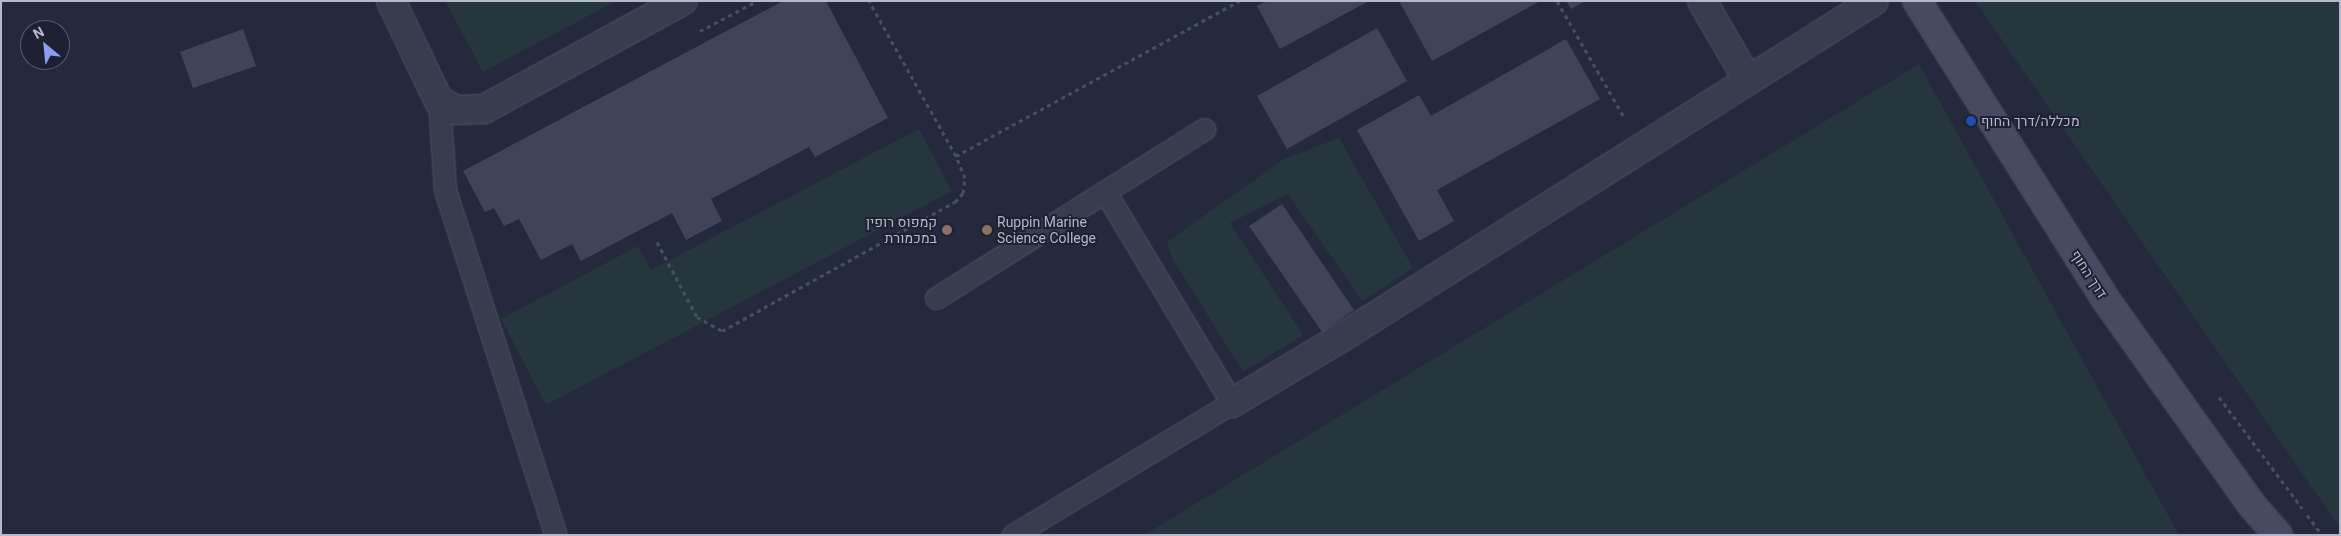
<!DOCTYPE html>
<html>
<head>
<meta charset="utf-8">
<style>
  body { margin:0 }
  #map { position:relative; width:2341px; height:536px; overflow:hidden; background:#25293d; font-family:Roboto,Heebo,sans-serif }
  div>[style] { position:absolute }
  .green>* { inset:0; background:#26363e }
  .building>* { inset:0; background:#3f445b }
  .path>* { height:3px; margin-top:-1.5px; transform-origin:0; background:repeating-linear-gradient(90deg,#44535b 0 4px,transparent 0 8px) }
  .roads { filter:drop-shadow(0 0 1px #505465) drop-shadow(0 0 1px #505465) }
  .service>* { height:21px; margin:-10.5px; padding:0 10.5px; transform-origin:10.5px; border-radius:10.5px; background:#383c4d }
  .minor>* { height:28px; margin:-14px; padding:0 14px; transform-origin:14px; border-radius:14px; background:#383c4d }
  .secondary>* { height:28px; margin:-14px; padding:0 14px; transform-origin:14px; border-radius:14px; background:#474a60 }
  .dots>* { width:14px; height:14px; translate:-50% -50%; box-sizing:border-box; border:2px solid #1d2132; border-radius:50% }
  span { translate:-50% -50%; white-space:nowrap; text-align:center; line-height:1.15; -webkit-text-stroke:4px #1d2132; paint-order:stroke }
  .poi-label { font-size:14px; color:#b4b8c8 }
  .left { translate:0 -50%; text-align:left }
  .right { translate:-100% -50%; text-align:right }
  .street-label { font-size:14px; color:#b4b8c8 }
  .frame { position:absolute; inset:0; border:2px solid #b4b8c8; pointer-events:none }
  .north { position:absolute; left:20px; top:20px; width:50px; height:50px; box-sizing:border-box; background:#1d2132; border:1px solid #595d6e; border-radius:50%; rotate:332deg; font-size:14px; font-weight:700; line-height:20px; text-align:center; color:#b4b8c8 }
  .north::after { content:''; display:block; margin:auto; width:18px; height:22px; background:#8c9df5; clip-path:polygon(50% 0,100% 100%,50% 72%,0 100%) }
</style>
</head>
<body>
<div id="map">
  <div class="green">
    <div style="clip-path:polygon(445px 1px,616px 1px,483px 72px)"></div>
    <div style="clip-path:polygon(1975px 1px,2340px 1px,2340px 528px)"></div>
    <div style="clip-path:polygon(1919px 64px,2179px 535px,1144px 535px)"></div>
    <div style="clip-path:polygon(919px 129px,952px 191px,546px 405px,501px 319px,638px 246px,651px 270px)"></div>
    <div style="clip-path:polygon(1339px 138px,1413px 268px,1362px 301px,1288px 194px,1230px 223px,1303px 335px,1243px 372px,1171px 256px,1167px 242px,1284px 159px)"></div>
  </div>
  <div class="building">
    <div style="clip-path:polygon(783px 1px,826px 1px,888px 118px,815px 157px,809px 147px,711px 199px,722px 221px,686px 240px,672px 213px,581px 261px,572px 244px,541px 260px,519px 219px,504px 226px,494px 208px,485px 212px,463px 171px)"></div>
    <div style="clip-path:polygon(1267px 1px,1369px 1px,1280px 49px,1257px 6px)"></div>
    <div style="clip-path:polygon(1399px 1px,1540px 1px,1432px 61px)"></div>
    <div style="clip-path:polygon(1566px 1px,1585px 1px,1571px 9px)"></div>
    <div style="clip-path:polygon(1377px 28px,1407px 81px,1287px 149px,1257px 96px)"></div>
    <div style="clip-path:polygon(243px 29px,256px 66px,193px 88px,180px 52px)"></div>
    <div style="clip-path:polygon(1566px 39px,1600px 99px,1437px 190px,1454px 221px,1419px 241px,1357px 130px,1419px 95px,1431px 116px)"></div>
    <div style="clip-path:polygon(1282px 204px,1354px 310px,1322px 332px,1249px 226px)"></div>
  </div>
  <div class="path">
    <div style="left:1557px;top:1px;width:136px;rotate:60deg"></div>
    <div style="left:700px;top:31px;width:64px;rotate:-27.8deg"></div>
    <div style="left:956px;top:156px;width:323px;rotate:-28.7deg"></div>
    <div style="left:657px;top:242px;width:85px;rotate:61.9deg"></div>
    <div style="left:697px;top:317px;width:29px;rotate:29deg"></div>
    <div style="left:722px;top:331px;width:266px;rotate:-29deg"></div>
    <div style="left:955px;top:202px;width:12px;rotate:-48deg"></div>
    <div style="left:963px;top:193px;width:15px;rotate:-82deg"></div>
    <div style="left:965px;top:178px;width:24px;rotate:-112deg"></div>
    <div style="left:956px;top:156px;width:178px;rotate:-119.3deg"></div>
    <div style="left:2219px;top:397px;width:139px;rotate:53.2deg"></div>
    <div style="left:2307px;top:515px;width:25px;rotate:53deg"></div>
  </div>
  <div class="roads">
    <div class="service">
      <div style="left:439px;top:101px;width:89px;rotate:86.1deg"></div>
      <div style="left:445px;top:190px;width:362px;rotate:72.2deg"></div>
      <div style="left:936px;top:298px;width:317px;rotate:-32.2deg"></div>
      <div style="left:1013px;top:535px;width:256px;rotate:-31.1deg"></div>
      <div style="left:1232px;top:403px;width:246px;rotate:-121deg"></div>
    </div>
    <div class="minor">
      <div style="left:391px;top:1px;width:111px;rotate:64.4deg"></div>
      <div style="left:439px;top:101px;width:20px;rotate:27deg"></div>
      <div style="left:457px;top:110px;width:27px;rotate:-2deg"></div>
      <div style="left:484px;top:109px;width:226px;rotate:-28.6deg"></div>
      <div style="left:1702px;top:1px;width:91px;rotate:59.8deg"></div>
      <div style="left:1232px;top:403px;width:131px;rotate:-30.9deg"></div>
      <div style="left:1344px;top:336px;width:627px;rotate:-32.3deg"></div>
    </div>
    <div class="secondary">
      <div style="left:1917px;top:1px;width:354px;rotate:57.7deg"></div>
      <div style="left:2106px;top:300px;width:249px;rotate:54.6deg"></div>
      <div style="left:2250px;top:503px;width:43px;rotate:48.8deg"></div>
    </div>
  </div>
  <div class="dots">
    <div style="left:1971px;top:121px;background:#1a4fb4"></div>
    <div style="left:947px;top:230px;background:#8d6e63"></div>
    <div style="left:987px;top:230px;background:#8d6e63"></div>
  </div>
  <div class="poi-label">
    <span class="left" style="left:1981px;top:121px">מכללה/דרך החוף</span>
    <span class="right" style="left:937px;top:230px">קמפוס רופין<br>במכמורת</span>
    <span class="left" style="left:997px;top:230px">Ruppin Marine<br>Science College</span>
  </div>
  <div class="street-label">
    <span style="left:2089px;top:274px;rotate:57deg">דרך החוף</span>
  </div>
  <div class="frame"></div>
  <div class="north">N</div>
</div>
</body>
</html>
